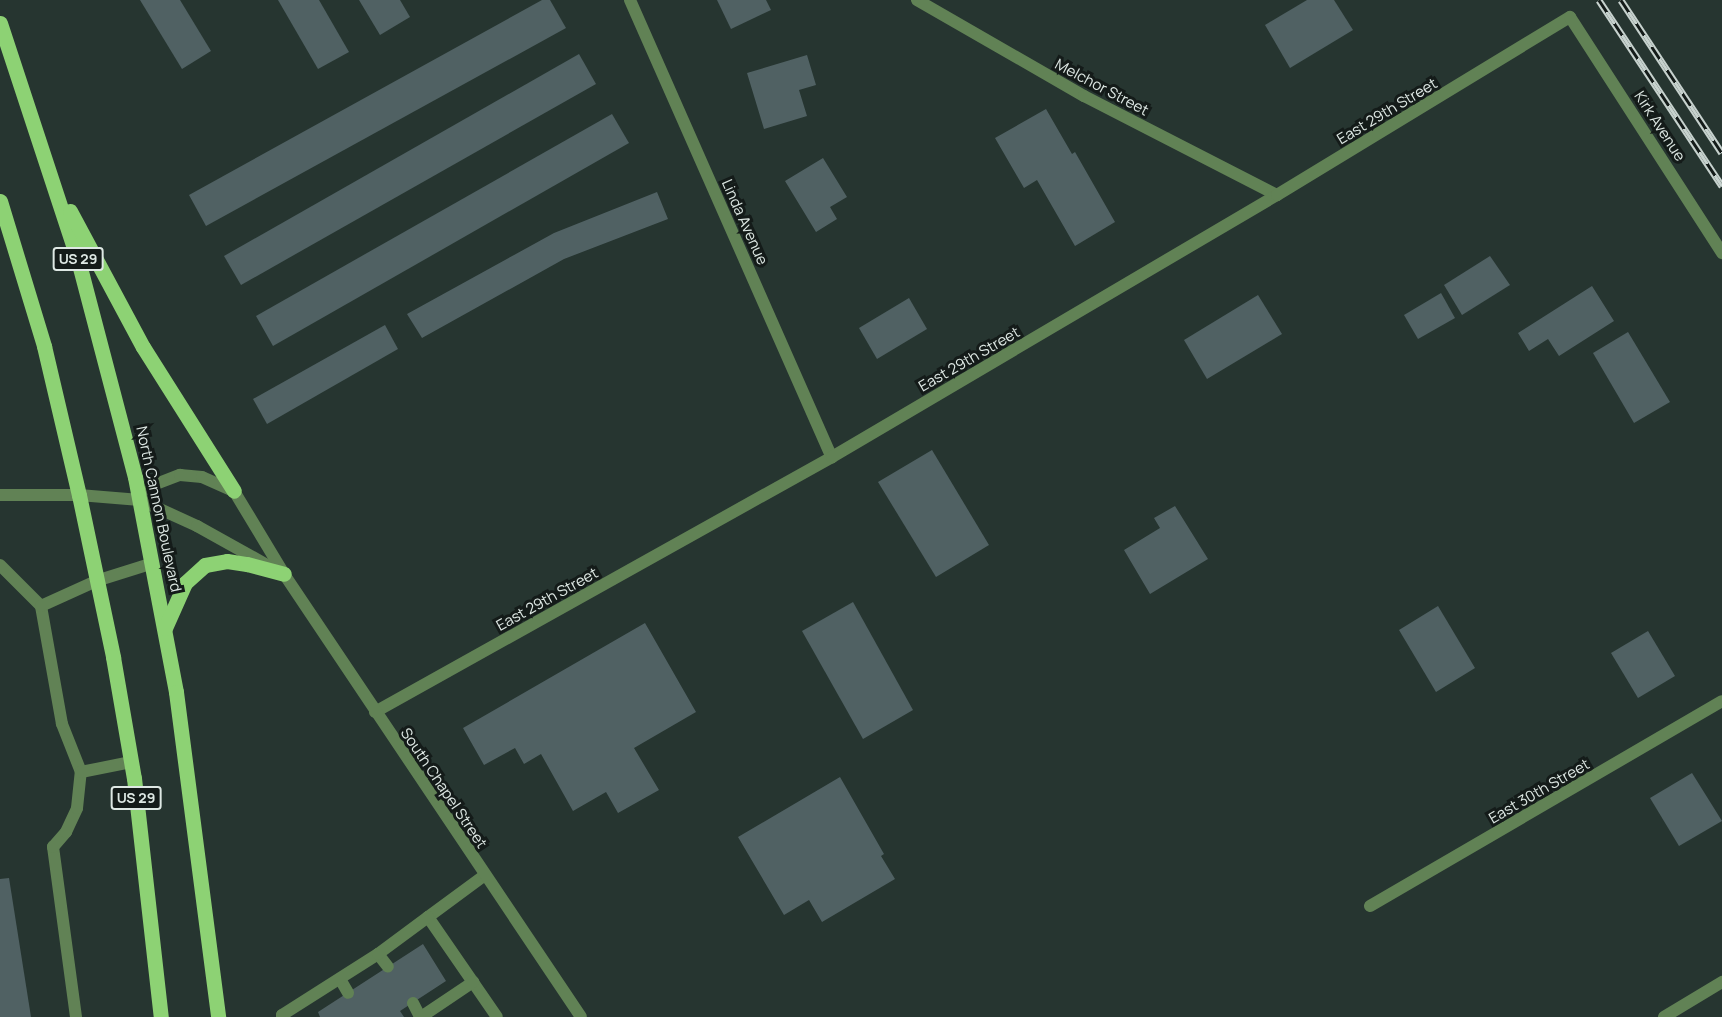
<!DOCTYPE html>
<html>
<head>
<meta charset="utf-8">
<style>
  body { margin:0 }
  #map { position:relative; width:1722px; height:1017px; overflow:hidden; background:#263530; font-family:Manrope,sans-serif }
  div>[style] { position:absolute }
  .building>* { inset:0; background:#506163 }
  .service>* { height:12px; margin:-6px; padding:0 6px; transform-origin:6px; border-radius:6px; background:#618255 }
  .minor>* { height:12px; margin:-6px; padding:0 6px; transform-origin:6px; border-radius:6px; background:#618255 }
  .tertiary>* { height:12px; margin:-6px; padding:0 6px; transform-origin:6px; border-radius:6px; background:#618255 }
  .primary>* { height:15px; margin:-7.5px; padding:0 7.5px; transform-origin:7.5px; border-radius:7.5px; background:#8dd274 }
  .rail>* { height:7px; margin-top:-3.5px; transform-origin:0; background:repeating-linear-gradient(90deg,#141b19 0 14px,#c7d2ce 0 28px); box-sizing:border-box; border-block:2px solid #c7d2ce }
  span { translate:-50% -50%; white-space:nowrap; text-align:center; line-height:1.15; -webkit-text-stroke:6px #141b19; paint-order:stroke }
  .shield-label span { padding:2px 4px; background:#141b19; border:2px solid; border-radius:4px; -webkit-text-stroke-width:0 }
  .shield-label { font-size:14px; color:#dee8e4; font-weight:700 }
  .street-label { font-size:15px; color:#dee8e4 }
</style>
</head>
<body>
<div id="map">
  <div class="building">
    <div style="clip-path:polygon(140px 0,180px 0,211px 51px,182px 69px)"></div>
    <div style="clip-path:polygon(278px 0,319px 0,349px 52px,318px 69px)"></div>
    <div style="clip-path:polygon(359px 0,400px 0,410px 17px,380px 35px)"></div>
    <div style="clip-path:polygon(542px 0,550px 0,566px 28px,206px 226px,189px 195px)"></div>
    <div style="clip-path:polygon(717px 0,766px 0,771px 10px,731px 29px)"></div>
    <div style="clip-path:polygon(1307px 0,1334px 0,1353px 30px,1290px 68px,1265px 25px)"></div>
    <div style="clip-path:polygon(579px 54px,596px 84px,241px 285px,224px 256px)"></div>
    <div style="clip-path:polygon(807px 55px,816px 85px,799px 90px,807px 116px,764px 129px,747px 73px)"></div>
    <div style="clip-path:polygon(1046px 109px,1072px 154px,1075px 152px,1115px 222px,1075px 246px,1037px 180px,1024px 188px,995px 138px)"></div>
    <div style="clip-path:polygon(612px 114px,629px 143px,273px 346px,256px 316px)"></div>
    <div style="clip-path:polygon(823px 158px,847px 197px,830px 207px,837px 219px,816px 232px,785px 181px)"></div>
    <div style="clip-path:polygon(657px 192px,668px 219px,564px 259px,422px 338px,407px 314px,554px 233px)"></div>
    <div style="clip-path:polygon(1490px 256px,1510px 285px,1462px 315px,1444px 285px)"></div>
    <div style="clip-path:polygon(1592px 286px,1614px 321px,1559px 356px,1548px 339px,1529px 351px,1518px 333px)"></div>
    <div style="clip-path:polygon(1441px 293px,1455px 318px,1418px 339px,1404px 315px)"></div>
    <div style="clip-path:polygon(1258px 295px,1282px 334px,1207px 379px,1184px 340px)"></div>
    <div style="clip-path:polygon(909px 298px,927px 329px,877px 359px,859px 328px)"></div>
    <div style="clip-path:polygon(385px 325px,398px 349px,267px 424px,253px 399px)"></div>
    <div style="clip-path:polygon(1628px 332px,1670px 402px,1634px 423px,1593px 353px)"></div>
    <div style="clip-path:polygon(932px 450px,989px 545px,936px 577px,878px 482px)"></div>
    <div style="clip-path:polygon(1175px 506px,1208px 559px,1150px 594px,1124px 550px,1160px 528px,1154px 518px)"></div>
    <div style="clip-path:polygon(853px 602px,913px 710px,863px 739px,802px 631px)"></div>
    <div style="clip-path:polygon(1438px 606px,1475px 668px,1436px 692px,1399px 630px)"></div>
    <div style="clip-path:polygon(645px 623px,696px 712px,634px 748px,659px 790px,618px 813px,606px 792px,573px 811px,541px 754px,524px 764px,515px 748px,484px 765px,463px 728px)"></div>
    <div style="clip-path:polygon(1648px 631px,1675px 676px,1638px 698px,1611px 653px)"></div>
    <div style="clip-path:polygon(1692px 773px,1722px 821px,1679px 846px,1650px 798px)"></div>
    <div style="clip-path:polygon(840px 777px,884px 854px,881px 856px,895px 879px,822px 922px,809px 900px,784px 915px,738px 837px)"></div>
    <div style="clip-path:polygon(9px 878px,31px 1017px,0 1017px,0 879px)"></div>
    <div style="clip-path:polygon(423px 944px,446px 981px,400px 1011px,404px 1017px,320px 1017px,318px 1012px)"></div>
  </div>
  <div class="service">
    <div style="left:0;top:565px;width:58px;rotate:45deg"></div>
    <div style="left:81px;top:772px;width:52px;rotate:-111.6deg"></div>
    <div style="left:62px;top:724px;width:120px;rotate:-100.1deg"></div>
    <div style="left:41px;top:606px;width:60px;rotate:-24.4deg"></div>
    <div style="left:96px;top:581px;width:60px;rotate:-17.5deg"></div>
    <div style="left:485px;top:875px;width:71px;rotate:143.6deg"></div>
    <div style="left:428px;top:917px;width:121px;rotate:55.4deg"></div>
    <div style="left:378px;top:954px;width:16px;rotate:52deg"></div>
    <div style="left:340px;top:979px;width:16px;rotate:60deg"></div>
    <div style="left:413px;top:1003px;width:16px;rotate:63deg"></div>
    <div style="left:76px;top:1017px;width:172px;rotate:-97.7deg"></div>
    <div style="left:53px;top:847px;width:20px;rotate:-49deg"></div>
    <div style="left:66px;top:832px;width:26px;rotate:-65deg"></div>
    <div style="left:77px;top:808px;width:36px;rotate:-84deg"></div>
    <div style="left:81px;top:772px;width:51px;rotate:-11.3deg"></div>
    <div style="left:282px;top:1017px;width:2px;rotate:-90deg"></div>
    <div style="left:282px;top:1015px;width:114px;rotate:-32.4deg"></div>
    <div style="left:378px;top:954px;width:62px;rotate:-36.5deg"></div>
    <div style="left:421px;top:1017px;width:63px;rotate:-33.9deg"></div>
  </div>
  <div class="minor">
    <div style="left:630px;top:0;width:500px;rotate:66.2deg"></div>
    <div style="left:917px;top:0;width:193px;rotate:29.9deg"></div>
    <div style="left:1084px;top:96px;width:217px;rotate:27.2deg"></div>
    <div style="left:0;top:495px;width:79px"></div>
    <div style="left:375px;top:712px;width:523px;rotate:-29.16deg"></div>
    <div style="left:832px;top:457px;width:516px;rotate:-30.49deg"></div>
    <div style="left:1277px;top:195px;width:343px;rotate:-31.3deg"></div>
    <div style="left:1570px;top:17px;width:281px;rotate:57.2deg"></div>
    <div style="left:1370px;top:906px;width:407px;rotate:-30.2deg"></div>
    <div style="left:1664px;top:1017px;width:68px;rotate:-31.1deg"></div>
  </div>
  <div class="tertiary">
    <div style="left:79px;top:495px;width:61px;rotate:4.7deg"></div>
    <div style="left:140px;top:500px;width:63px;rotate:24.5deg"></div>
    <div style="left:197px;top:526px;width:80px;rotate:29.1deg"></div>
    <div style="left:140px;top:500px;width:23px;rotate:-45deg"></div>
    <div style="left:156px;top:484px;width:26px;rotate:-21deg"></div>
    <div style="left:180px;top:475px;width:22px;rotate:5deg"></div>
    <div style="left:202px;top:477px;width:35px;rotate:24deg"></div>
    <div style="left:234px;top:491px;width:97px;rotate:58.9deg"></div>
    <div style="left:284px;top:574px;width:533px;rotate:56.16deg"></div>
  </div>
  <div class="primary">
    <div style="left:0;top:23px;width:250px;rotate:71.8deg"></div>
    <div style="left:78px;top:260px;width:224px;rotate:75.3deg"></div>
    <div style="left:135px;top:477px;width:219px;rotate:79.2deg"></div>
    <div style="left:176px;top:692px;width:328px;rotate:82.6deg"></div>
    <div style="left:0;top:201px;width:152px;rotate:73.1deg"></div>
    <div style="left:44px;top:346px;width:153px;rotate:76.8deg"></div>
    <div style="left:79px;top:495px;width:166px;rotate:78.1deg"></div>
    <div style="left:113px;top:657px;width:123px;rotate:80.2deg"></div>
    <div style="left:134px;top:778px;width:241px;rotate:83.6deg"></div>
    <div style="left:70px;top:211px;width:154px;rotate:61.8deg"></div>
    <div style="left:143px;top:347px;width:170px;rotate:57.7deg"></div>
    <div style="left:165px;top:628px;width:49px;rotate:-66deg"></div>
    <div style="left:185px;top:583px;width:27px;rotate:-42deg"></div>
    <div style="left:205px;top:565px;width:22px;rotate:-10deg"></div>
    <div style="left:227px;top:561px;width:20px;rotate:9deg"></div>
    <div style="left:247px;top:564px;width:38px;rotate:15deg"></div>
  </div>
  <div class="rail">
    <div style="left:1599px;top:0;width:223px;rotate:56.5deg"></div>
    <div style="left:1621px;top:0;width:183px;rotate:56.6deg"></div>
  </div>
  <div class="shield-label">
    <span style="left:78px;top:259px">US 29</span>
    <span style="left:136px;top:798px">US 29</span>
  </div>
  <div class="street-label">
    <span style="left:1102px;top:87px;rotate:28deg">Melchor Street</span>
    <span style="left:1387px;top:111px;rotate:-31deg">East 29th Street</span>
    <span style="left:1660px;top:126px;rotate:57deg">Kirk Avenue</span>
    <span style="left:745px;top:222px;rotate:66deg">Linda Avenue</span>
    <span style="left:969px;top:359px;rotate:-30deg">East 29th Street</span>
    <span style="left:159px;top:509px;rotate:78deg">North Cannon Boulevard</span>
    <span style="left:547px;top:599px;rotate:-29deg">East 29th Street</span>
    <span style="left:444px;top:788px;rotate:56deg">South Chapel Street</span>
    <span style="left:1539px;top:791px;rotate:-30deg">East 30th Street</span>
  </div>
</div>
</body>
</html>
